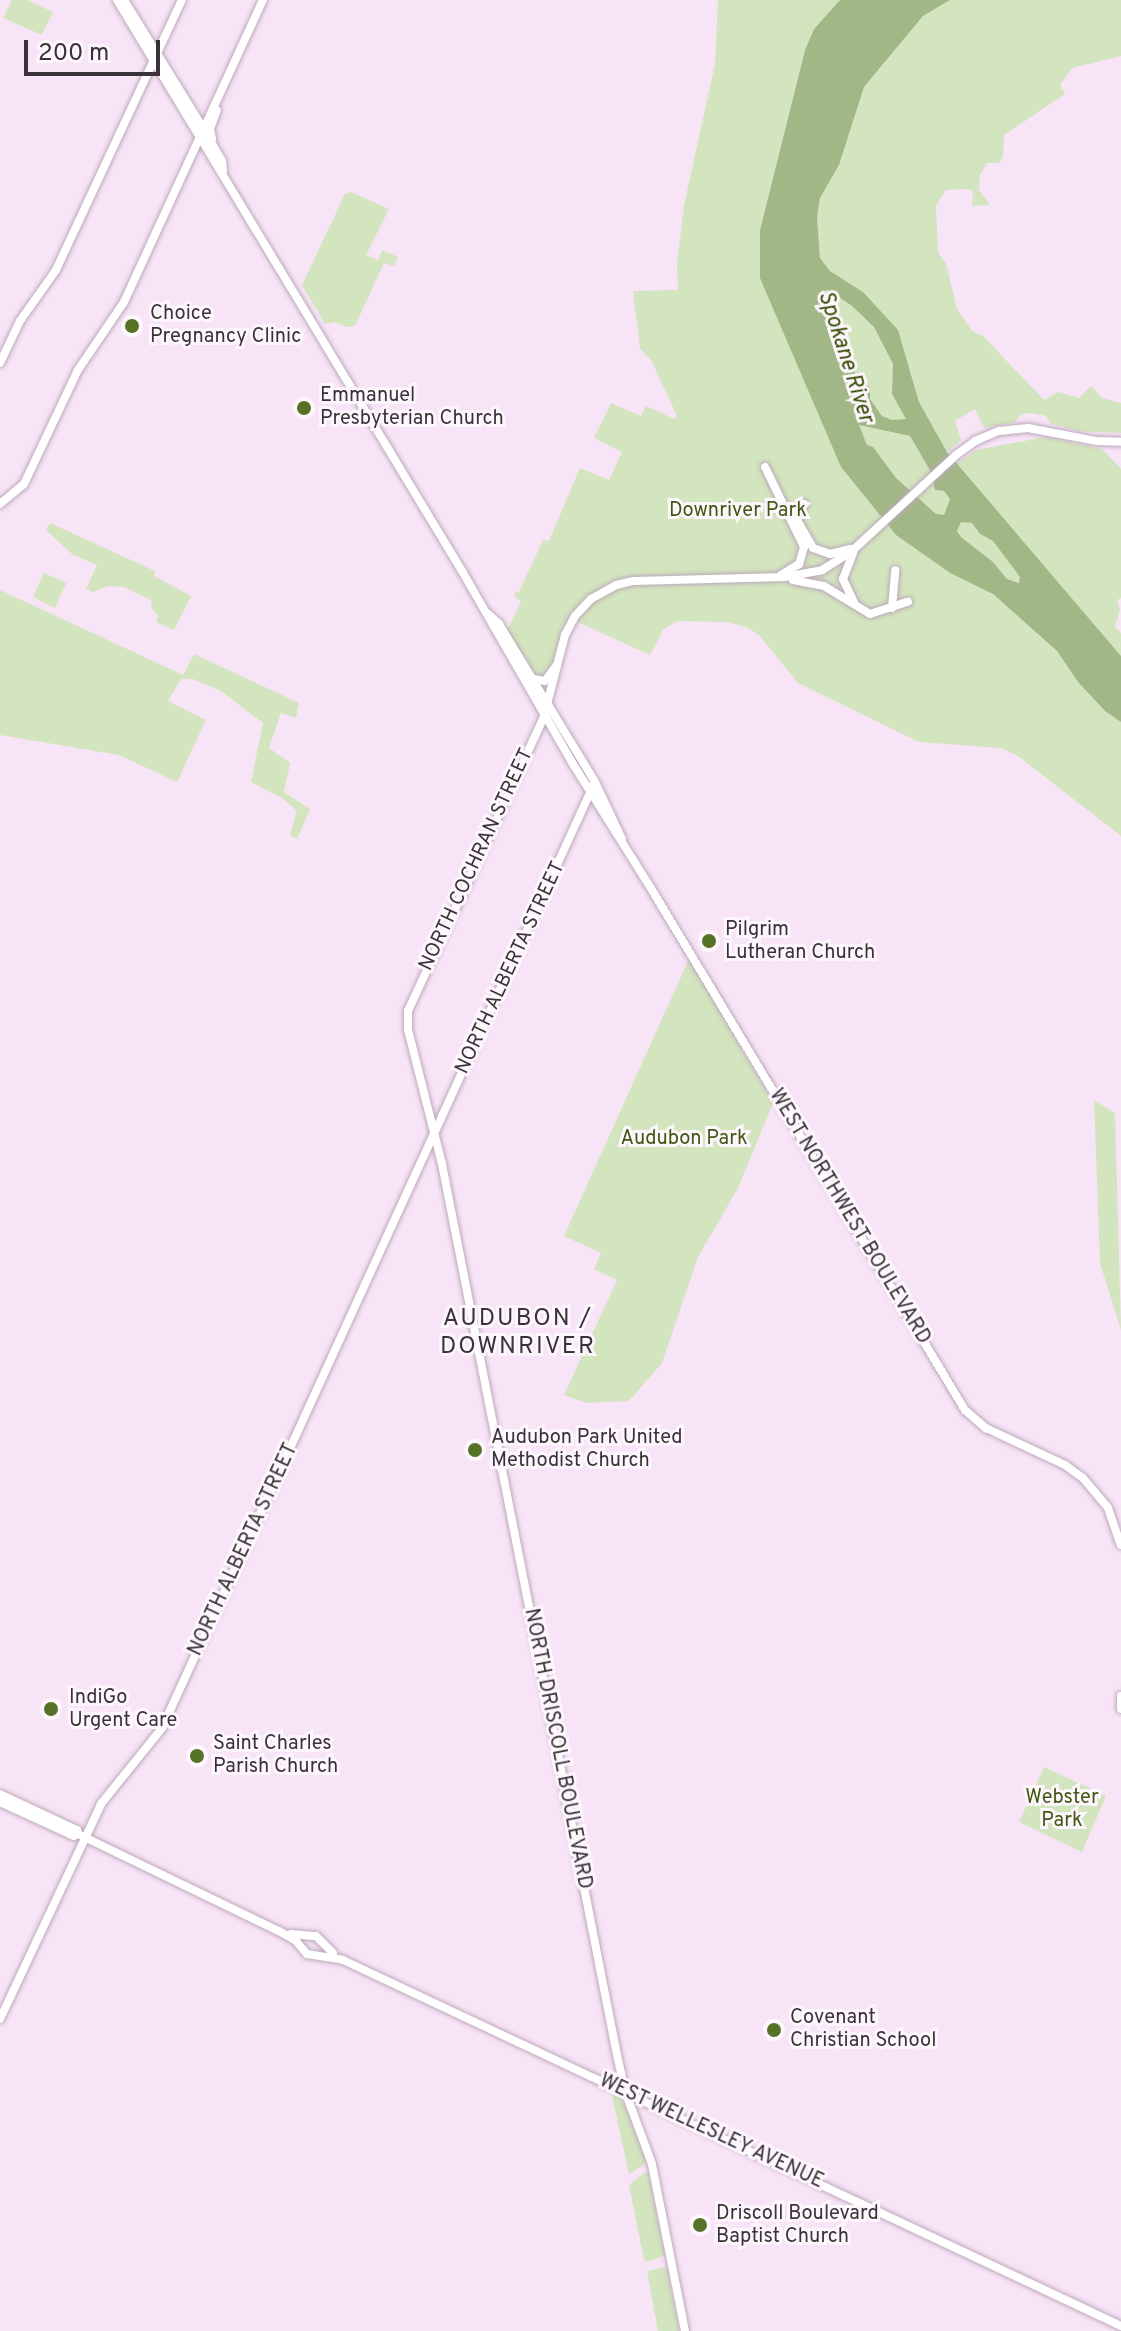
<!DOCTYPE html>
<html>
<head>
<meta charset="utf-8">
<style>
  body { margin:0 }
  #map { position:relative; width:1121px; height:2331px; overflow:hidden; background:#f8e4f7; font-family:Overpass,sans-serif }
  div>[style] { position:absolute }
  .green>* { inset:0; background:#d3e5be }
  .water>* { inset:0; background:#a2b786 }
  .roads { filter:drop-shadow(0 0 2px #bdaabb) drop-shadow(0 0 2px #bdaabb) }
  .major>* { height:8px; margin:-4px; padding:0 4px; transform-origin:4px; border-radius:4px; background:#fff }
  .dots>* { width:22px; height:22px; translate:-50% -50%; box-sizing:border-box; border:4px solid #fef6fd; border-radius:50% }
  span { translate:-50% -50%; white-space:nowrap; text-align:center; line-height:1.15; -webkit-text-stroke:6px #fef6fd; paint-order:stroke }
  .poi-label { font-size:20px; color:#393239 }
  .left { translate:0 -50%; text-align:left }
  .park-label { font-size:20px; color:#405810 }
  .street-label { font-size:20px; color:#393239 }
  .water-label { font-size:22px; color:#354d00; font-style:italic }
  .quarter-label { font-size:24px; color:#393239; letter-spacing:2px }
  .scale { position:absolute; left:24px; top:40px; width:136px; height:36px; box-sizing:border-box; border:4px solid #393239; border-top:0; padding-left:10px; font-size:24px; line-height:28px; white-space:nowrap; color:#393239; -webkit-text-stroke:6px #fef6fd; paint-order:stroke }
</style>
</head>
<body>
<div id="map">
  <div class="green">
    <div style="clip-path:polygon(12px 0,28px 0,53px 12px,42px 35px,3px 18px)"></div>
    <div style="clip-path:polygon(718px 0,840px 0,814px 29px,805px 50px,760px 230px,841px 467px,896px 535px,950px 573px,993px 594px,1057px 651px,1078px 682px,1105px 711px,1121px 722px,1121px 836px,1018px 756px,1001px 748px,919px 742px,798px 683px,759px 635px,746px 627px,728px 622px,677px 621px,663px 630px,650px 655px,569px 618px,547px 677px,537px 680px,507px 631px,521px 601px,515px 597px,515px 592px,519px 592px,543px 540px,549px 541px,580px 468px,609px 480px,622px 452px,594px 438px,611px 403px,641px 416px,646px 406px,674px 419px,677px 416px,652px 362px,640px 348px,633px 291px,678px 290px,677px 264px,684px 205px,715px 64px)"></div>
    <div style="clip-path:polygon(950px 0,1121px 0,1121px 56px,1072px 68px,1060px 85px,1065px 94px,1004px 135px,1003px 157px,999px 163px,987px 163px,980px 175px,979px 190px,990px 205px,972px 206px,973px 192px,969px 189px,946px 190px,936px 206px,938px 253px,946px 263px,957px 309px,972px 331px,983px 336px,1044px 400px,1058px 392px,1079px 398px,1091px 386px,1102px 398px,1121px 403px,1121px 433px,1079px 431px,1051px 424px,1046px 416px,1032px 413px,1021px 414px,1016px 422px,984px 428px,975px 409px,955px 421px,961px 440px,947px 452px,919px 402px,910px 369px,863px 292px,830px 271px,820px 258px,817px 217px,820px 198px,839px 165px,864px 87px,923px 16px)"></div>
    <div style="clip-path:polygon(351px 192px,389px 209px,366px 255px,378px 260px,382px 250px,398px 257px,394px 266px,384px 263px,355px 326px,346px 327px,335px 322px,325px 324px,302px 285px,345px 194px)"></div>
    <div style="clip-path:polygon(828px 290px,852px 306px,874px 327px,893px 364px,892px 394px,907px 419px,892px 420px,882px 416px,870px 399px,870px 387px,858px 378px,830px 329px,821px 292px)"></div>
    <div style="clip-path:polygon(859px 425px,910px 436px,931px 472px,935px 490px,944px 491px,950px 499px,944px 516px,936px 515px,896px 478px,867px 445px)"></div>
    <div style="clip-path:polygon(1045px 437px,1102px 449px,1121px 469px,1121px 598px,1117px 600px,1120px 609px,1115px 627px,1121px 633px,1121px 656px,956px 464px,976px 450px)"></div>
    <div style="clip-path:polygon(961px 522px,972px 523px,980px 534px,993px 541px,1021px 577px,1019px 583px,1007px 579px,993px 562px,961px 537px,957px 531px)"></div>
    <div style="clip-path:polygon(50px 523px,155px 571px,154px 576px,191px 596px,174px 630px,156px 622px,158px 616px,152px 609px,151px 600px,124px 587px,108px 586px,93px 592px,86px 589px,97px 565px,73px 555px,46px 530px)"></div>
    <div style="clip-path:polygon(44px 573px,66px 583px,55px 608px,33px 597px)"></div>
    <div style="clip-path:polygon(0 590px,183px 675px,194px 654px,299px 703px,296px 718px,281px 713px,269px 748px,290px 763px,284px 792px,310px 809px,297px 839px,290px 835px,297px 811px,282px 798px,251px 782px,263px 723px,221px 691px,193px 679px,181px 679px,168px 701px,206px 720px,177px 782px,119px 755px,0 735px)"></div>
    <div style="clip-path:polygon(689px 959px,773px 1103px,738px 1188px,698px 1257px,662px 1363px,629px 1401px,587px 1403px,564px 1395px,617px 1280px,594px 1269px,601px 1253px,564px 1236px)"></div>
    <div style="clip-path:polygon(1094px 1100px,1115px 1113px,1121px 1330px,1100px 1263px)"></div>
    <div style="clip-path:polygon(1044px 1767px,1106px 1796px,1082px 1852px,1019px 1822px)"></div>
    <div style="clip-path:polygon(615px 2092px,620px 2095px,646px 2159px,644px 2165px,629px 2174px,612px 2096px)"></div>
    <div style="clip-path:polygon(644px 2173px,648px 2174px,665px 2255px,648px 2262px,644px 2260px,629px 2185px)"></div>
    <div style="clip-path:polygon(666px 2267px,667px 2269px,679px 2331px,658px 2331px,647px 2271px)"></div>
  </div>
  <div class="water">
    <div style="clip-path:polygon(evenodd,840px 0,950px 0,923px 16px,864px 87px,839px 165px,820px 198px,817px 217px,820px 258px,830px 271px,863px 292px,898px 330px,919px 402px,947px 452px,1121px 656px,1121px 722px,1105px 711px,1078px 682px,1057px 651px,993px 594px,950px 573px,896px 535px,841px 467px,760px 278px,760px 230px,805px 50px,814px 29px,840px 0,828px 290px,852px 306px,874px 327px,893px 364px,892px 394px,906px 419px,892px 420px,882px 416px,870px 399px,870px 387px,858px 378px,830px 329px,821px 292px,828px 290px,840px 0,859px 425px,910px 436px,931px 472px,935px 490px,944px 491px,950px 499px,944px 515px,936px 514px,896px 478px,873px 447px,867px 445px,859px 425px,840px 0,961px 522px,972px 523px,980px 534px,993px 541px,1020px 577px,1019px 583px,1007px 579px,993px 562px,961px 537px,957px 531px,961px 522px)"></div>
  </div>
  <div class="roads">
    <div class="major">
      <div style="left:117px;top:0;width:667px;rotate:58.86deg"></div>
      <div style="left:462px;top:571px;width:223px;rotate:60.1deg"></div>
      <div style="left:573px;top:764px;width:149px;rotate:57.9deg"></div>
      <div style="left:652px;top:890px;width:607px;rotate:58.96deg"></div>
      <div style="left:965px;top:1410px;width:28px;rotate:41deg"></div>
      <div style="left:986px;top:1428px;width:87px;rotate:25.1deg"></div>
      <div style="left:1065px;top:1465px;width:22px;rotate:36deg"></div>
      <div style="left:1083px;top:1478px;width:39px;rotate:50deg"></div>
      <div style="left:1108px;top:1508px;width:39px;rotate:71deg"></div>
      <div style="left:124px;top:0;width:150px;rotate:58.3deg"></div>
      <div style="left:203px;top:128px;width:38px;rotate:60deg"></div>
      <div style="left:222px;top:161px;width:10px;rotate:84deg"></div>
      <div style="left:212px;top:139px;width:10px;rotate:-101deg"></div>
      <div style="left:210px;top:129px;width:20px;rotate:-70deg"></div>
      <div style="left:0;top:363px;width:47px;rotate:-64.5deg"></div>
      <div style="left:20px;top:321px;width:62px;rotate:-54.8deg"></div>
      <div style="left:56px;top:270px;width:298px;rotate:-65deg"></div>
      <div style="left:765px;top:467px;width:89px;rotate:64deg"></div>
      <div style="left:804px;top:547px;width:18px;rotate:106deg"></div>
      <div style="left:799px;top:564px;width:21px;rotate:149deg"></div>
      <div style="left:0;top:504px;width:31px;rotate:-40deg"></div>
      <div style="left:24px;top:484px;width:126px;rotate:-64.7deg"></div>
      <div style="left:78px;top:370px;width:82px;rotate:-55.9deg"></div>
      <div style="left:124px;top:302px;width:332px;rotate:-65.3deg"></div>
      <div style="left:804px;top:504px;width:17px;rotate:114deg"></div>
      <div style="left:797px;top:520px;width:32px;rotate:60deg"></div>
      <div style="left:813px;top:548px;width:18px;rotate:19deg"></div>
      <div style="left:830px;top:554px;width:21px;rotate:-14deg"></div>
      <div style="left:853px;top:553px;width:28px;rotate:111deg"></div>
      <div style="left:843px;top:579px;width:26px;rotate:65deg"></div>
      <div style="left:793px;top:580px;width:32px;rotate:11deg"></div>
      <div style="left:824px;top:586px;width:54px;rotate:31.3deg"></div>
      <div style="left:870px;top:614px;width:40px;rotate:-18deg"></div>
      <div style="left:892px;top:608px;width:38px;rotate:-85deg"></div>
      <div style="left:488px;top:614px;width:15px;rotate:42deg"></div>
      <div style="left:499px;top:624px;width:185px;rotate:58.7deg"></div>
      <div style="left:595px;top:782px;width:63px;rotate:64.7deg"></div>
      <div style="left:534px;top:679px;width:11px;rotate:10deg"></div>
      <div style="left:545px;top:681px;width:19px;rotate:-54deg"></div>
      <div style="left:1121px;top:1696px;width:13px;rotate:90deg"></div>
      <div style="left:0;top:1794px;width:85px;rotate:25.1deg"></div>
      <div style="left:77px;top:1830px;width:4px;rotate:76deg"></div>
      <div style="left:0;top:1802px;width:81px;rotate:24.7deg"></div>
      <div style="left:74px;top:1836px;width:4px;rotate:-27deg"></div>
      <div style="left:78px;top:1834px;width:223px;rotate:25.8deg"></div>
      <div style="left:279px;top:1931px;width:20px;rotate:30deg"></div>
      <div style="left:296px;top:1941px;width:17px;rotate:50deg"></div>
      <div style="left:307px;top:1954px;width:36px;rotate:9deg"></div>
      <div style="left:343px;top:1960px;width:860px;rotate:25.19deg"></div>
      <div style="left:291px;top:1934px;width:25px;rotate:5deg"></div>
      <div style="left:316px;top:1936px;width:24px;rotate:45deg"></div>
      <div style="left:0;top:2019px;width:238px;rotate:-64.8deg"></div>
      <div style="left:101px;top:1804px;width:97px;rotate:-51.2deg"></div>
      <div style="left:162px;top:1728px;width:1040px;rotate:-65.41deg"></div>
      <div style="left:685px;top:2331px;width:170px;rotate:-101.2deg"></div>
      <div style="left:652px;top:2164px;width:78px;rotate:-110.3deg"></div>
      <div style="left:625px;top:2091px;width:42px;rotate:-102.4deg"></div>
      <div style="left:616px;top:2050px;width:903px;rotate:-101.11deg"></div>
      <div style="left:442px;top:1164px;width:138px;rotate:-104.2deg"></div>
      <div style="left:408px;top:1030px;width:19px;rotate:-90deg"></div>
      <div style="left:408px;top:1011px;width:325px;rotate:-65.2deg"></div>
      <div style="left:544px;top:716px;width:84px;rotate:-75.5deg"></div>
      <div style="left:565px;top:635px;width:21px;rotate:-62deg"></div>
      <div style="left:575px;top:616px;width:23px;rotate:-47deg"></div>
      <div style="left:591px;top:599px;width:29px;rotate:-29deg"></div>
      <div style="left:616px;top:585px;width:18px;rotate:-13deg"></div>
      <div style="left:634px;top:581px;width:150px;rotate:-1.5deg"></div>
      <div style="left:784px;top:577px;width:39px;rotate:-10deg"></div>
      <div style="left:822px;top:570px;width:36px;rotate:-32deg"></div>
      <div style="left:852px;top:551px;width:142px;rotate:-42.7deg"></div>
      <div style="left:956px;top:455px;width:24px;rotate:-36deg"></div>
      <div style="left:975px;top:441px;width:26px;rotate:-23deg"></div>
      <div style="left:999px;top:431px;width:29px;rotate:-6deg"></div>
      <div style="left:1028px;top:428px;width:69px;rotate:10.8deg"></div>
      <div style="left:1096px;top:441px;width:25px;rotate:2deg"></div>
    </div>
  </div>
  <div class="dots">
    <div style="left:132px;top:326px;background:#567226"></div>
    <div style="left:304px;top:408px;background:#567226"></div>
    <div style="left:709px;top:941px;background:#567226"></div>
    <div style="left:475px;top:1450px;background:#567226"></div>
    <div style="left:51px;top:1709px;background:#567226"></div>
    <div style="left:197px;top:1756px;background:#567226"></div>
    <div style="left:774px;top:2030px;background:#567226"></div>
    <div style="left:700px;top:2225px;background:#567226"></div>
  </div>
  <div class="poi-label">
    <span class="left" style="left:150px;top:326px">Choice<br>Pregnancy Clinic</span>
    <span class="left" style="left:320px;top:408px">Emmanuel<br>Presbyterian Church</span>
    <span class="left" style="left:725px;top:942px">Pilgrim<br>Lutheran Church</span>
    <span class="left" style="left:491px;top:1450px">Audubon Park United<br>Methodist Church</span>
    <span class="left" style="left:69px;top:1710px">IndiGo<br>Urgent Care</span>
    <span class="left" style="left:213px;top:1756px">Saint Charles<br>Parish Church</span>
    <span class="left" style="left:790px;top:2030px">Covenant<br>Christian School</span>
    <span class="left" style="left:716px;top:2226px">Driscoll Boulevard<br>Baptist Church</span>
  </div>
  <div class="park-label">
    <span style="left:738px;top:511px">Downriver Park</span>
    <span style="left:684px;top:1139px">Audubon Park</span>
    <span style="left:1062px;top:1810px">Webster<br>Park</span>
  </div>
  <div class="street-label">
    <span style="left:477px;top:860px;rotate:-65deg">NORTH COCHRAN STREET</span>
    <span style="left:511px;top:968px;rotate:-65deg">NORTH ALBERTA STREET</span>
    <span style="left:849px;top:1217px;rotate:59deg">WEST NORTHWEST BOULEVARD</span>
    <span style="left:244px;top:1550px;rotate:-65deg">NORTH ALBERTA STREET</span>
    <span style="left:557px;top:1749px;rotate:79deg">NORTH DRISCOLL BOULEVARD</span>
    <span style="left:711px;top:2132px;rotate:25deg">WEST WELLESLEY AVENUE</span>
  </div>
  <div class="water-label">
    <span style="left:845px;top:357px;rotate:72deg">Spokane River</span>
  </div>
  <div class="quarter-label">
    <span style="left:518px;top:1334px">AUDUBON /<br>DOWNRIVER</span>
  </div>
  <div class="scale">200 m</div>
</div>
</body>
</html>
